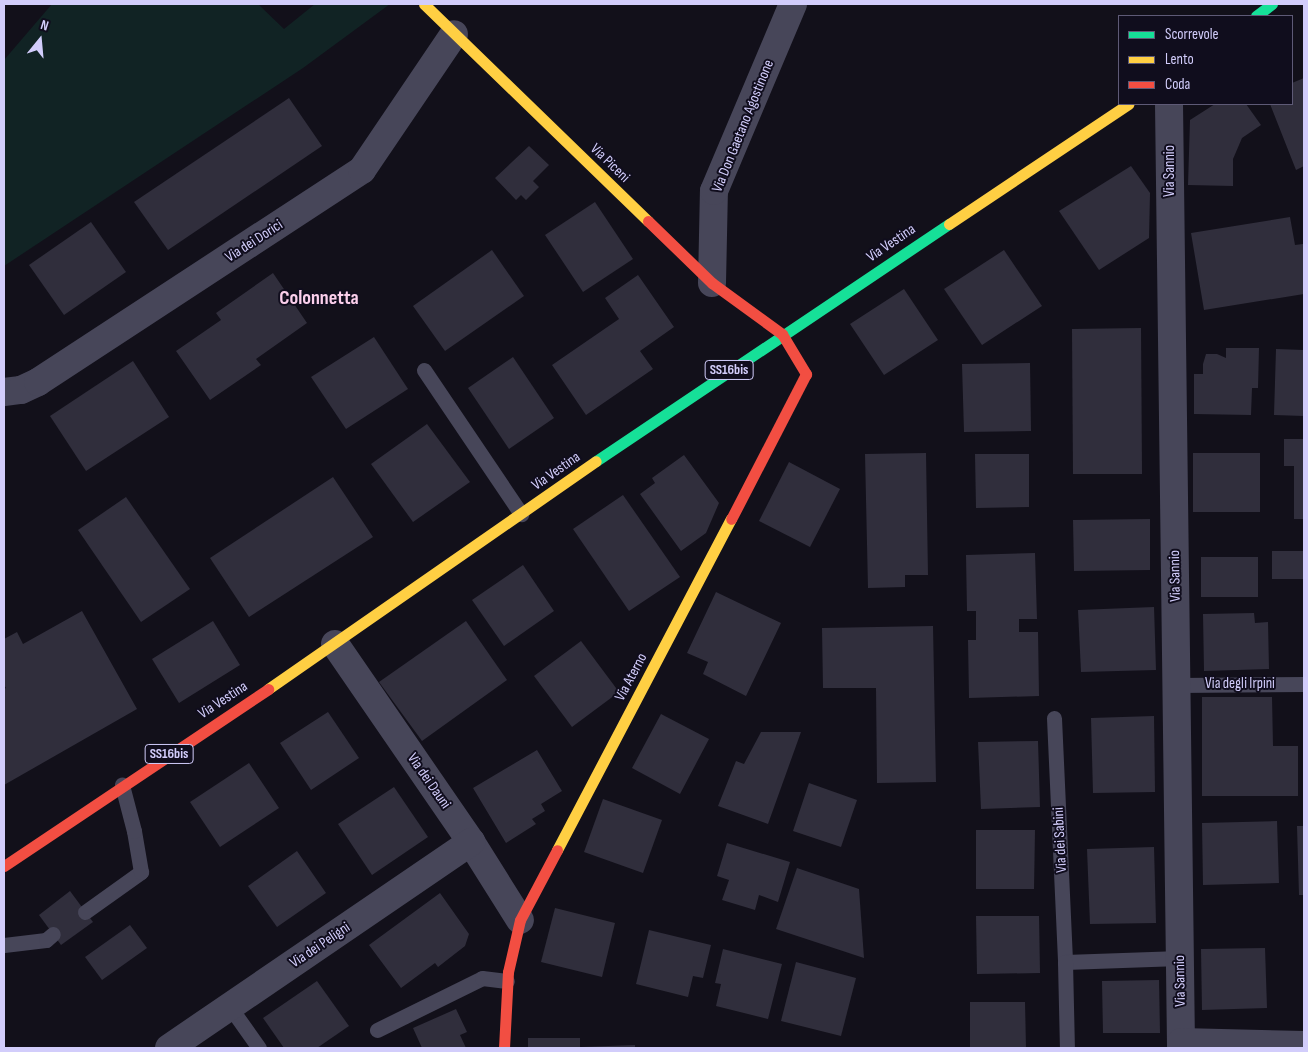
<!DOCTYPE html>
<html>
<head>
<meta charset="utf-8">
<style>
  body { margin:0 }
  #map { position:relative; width:1308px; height:1052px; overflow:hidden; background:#12101a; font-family:"Sofia Sans Condensed",sans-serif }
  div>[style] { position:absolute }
  .green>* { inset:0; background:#112324 }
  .building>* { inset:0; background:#302e3c }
  .lane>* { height:15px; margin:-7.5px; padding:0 7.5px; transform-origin:7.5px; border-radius:7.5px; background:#474659 }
  .street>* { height:28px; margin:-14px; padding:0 14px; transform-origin:14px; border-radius:14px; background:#474659 }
  .fast>* { height:11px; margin:-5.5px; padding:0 5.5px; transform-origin:5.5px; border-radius:5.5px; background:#16e098 }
  .slow>* { height:11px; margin:-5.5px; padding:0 5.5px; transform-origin:5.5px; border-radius:5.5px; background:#ffcf43 }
  .jam>* { height:11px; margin:-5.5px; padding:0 5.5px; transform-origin:5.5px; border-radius:5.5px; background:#f24e42 }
  span { translate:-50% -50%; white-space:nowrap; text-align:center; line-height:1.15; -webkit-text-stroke:4px #100d1d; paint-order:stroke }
  .shield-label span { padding:1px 4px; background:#100d1d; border:1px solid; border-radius:4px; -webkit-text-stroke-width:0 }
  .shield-label { font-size:14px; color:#d2cdfb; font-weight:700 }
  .street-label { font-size:15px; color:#d2cdfb }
  .district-label { font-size:20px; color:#fbcfeb; font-weight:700 }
  .frame { position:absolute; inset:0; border:5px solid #d2cdfb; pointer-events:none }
  .legend { position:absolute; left:1118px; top:15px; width:175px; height:90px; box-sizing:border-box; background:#100d1d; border:1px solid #5e5a76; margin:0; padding:6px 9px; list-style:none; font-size:15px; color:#d2cdfb }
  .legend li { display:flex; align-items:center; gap:10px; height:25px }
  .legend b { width:25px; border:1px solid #5e5a76 }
  .north { position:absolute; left:15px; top:15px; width:50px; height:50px; -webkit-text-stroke:4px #100d1d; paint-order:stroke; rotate:17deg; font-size:14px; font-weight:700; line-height:20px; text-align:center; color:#d2cdfb }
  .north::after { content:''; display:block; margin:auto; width:18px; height:22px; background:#d2cdfb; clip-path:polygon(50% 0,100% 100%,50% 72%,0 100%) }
</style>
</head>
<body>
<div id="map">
  <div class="green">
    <div style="clip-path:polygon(52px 4px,258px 4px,284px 29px,315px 4px,390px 4px,303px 68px,4px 266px,4px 60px)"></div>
  </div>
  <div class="building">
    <div style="clip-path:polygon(1304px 78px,1304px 166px,1296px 170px,1270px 104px,1292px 104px,1292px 83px)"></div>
    <div style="clip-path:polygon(289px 98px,322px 146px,168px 250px,134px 202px)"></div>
    <div style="clip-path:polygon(1215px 104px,1246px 104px,1261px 125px,1242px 138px,1233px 159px,1233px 186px,1188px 185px,1190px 120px)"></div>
    <div style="clip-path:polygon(529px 146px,549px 165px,533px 181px,539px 187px,526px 200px,521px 195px,516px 200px,495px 178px)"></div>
    <div style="clip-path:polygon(1131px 166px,1150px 193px,1149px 238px,1099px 270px,1059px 211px)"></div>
    <div style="clip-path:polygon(595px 202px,633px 259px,583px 292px,545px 235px)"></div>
    <div style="clip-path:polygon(1290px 217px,1295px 245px,1303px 244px,1304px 294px,1204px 310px,1191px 233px)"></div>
    <div style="clip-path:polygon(91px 222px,126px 272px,64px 315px,29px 265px)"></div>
    <div style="clip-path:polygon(492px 250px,524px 296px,445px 351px,413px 306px)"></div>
    <div style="clip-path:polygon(1004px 250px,1042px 306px,982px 345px,944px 289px)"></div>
    <div style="clip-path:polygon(273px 273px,307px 323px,256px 359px,261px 365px,210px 400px,176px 351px,221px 320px,216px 313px)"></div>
    <div style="clip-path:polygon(638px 275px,674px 327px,640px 351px,653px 369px,586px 415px,552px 365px,619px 319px,605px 298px)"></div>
    <div style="clip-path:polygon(904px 289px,938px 340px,884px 375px,850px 324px)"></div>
    <div style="clip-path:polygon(1141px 328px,1142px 474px,1073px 474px,1072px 329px)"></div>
    <div style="clip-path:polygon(374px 337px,408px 389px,346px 429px,311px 377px)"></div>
    <div style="clip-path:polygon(1226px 348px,1259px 348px,1258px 388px,1252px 388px,1251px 415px,1194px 414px,1194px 374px,1203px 374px,1203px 364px,1206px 354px,1217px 354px,1226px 358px)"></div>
    <div style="clip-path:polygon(1276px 349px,1304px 350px,1304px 416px,1274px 415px)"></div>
    <div style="clip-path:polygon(513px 357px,554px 418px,509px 449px,468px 388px)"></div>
    <div style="clip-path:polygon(133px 361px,169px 417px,86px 471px,50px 416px)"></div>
    <div style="clip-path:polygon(1030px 363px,1031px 431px,964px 432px,962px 364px)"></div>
    <div style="clip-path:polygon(427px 424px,470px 482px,413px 522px,371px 464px)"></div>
    <div style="clip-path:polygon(1284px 439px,1304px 439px,1304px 519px,1294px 519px,1294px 466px,1284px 466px)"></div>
    <div style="clip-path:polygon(926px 453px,928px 575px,905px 575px,905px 587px,868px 588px,865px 454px)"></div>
    <div style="clip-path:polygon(1193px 453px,1260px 453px,1260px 512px,1193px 512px)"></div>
    <div style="clip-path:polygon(975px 454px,1029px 454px,1029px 507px,976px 508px)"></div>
    <div style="clip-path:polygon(684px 455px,719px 503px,706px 533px,681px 551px,640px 494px,655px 483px,652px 478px)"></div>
    <div style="clip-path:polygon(789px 462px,840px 489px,810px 547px,759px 521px)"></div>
    <div style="clip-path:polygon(333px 477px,373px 537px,249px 617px,210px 558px)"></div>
    <div style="clip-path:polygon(623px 495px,680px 577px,629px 611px,573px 529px)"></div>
    <div style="clip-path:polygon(126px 497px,190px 589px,141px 622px,78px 530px)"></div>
    <div style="clip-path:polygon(1150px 519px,1150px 570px,1074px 571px,1073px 520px)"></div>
    <div style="clip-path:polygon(1272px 551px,1304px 551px,1304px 579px,1272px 579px)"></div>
    <div style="clip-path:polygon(1035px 553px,1037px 619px,1019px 619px,1019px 632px,1038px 632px,1039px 696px,969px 698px,968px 640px,976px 640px,976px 611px,967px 611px,966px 555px)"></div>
    <div style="clip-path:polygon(1201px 557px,1258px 557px,1258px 597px,1201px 597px)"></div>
    <div style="clip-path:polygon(523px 565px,554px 611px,504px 646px,472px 600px)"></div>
    <div style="clip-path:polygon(716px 592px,781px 623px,746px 696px,703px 674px,708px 662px,687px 653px)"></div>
    <div style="clip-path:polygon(1154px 607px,1156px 670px,1081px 672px,1078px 610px)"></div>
    <div style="clip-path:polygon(82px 611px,137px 709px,4px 785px,4px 689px,6px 688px,4px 685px,4px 639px,17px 632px,23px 644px)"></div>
    <div style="clip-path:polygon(1254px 613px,1255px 623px,1268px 622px,1269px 669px,1204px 671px,1203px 614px)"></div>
    <div style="clip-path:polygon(213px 621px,240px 665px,179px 703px,152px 659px)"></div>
    <div style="clip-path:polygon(466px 621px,507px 680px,422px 741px,379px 682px)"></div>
    <div style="clip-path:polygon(933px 626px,936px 782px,877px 783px,876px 688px,823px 688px,822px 628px)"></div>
    <div style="clip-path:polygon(581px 641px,619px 692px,572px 727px,534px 676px)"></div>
    <div style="clip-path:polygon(1202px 697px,1272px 697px,1273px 746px,1298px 746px,1298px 796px,1202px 796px)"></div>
    <div style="clip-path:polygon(328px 712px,359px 758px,311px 790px,280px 743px)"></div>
    <div style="clip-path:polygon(661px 714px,709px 739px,680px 794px,632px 768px)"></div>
    <div style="clip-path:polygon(1154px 716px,1155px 792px,1093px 793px,1091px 718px)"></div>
    <div style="clip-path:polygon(761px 732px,801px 732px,768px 824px,718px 806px,736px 761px,744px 764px)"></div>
    <div style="clip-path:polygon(1038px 741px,1040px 807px,981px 809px,978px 742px)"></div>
    <div style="clip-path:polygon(537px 750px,562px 791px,541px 804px,545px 811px,532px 819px,536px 824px,506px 843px,473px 788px)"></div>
    <div style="clip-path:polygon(249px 763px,279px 808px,220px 847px,190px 802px)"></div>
    <div style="clip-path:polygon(809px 783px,857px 800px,841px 847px,793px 831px)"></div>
    <div style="clip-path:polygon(394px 787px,428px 837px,372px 875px,338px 824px)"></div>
    <div style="clip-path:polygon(603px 799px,662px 820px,643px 873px,584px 852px)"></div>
    <div style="clip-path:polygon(1277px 821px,1279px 883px,1203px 885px,1202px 823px)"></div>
    <div style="clip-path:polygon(1297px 826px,1304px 826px,1304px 895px,1299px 895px)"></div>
    <div style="clip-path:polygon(976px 830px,1035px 830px,1034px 889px,976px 889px)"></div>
    <div style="clip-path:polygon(727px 843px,790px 862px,778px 902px,759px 895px,755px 910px,722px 900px,729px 880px,717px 876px)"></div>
    <div style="clip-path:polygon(1154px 847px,1156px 923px,1090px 924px,1087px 849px)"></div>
    <div style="clip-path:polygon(297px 851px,326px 893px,277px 927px,248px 886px)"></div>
    <div style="clip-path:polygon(797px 868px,859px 889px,864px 958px,776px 929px)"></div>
    <div style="clip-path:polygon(70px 891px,93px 922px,61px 945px,39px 915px)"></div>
    <div style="clip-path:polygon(440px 893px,469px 934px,465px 946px,438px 967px,435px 963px,401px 988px,369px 945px)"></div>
    <div style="clip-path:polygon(555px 908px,615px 923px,602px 977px,541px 962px)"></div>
    <div style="clip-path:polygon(976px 916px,1039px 916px,1040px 973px,977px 974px)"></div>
    <div style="clip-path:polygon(130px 925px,147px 948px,102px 980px,85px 957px)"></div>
    <div style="clip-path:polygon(649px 930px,711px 945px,703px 978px,693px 976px,688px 997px,636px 984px)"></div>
    <div style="clip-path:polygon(1265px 948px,1267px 1008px,1202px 1010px,1201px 949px)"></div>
    <div style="clip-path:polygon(723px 949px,782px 964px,768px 1019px,716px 1006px,721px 984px,715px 983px)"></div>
    <div style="clip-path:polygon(796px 962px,856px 978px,841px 1036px,781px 1021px)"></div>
    <div style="clip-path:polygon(1159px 980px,1160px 1033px,1103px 1033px,1102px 981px)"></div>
    <div style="clip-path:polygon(317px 981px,349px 1026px,317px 1048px,284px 1048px,263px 1018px)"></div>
    <div style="clip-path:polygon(970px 1002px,1025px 1002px,1026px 1048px,970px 1048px)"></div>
    <div style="clip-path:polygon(456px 1009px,467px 1032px,460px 1035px,466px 1048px,422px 1048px,413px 1028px)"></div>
    <div style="clip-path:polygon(528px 1038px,580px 1038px,580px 1048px,528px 1048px)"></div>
    <div style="clip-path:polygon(635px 1045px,635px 1048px,581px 1048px,581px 1047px)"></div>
  </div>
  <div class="lane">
    <div style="left:424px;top:370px;width:174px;rotate:56deg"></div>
    <div style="left:1176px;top:685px;width:128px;rotate:-0.4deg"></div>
    <div style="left:1054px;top:718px;width:244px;rotate:87.4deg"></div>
    <div style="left:1065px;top:962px;width:115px;rotate:-2deg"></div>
    <div style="left:85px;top:912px;width:69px;rotate:-35.5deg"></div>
    <div style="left:141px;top:872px;width:42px;rotate:-99.7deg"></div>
    <div style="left:134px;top:831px;width:48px;rotate:-104.6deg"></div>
    <div style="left:4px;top:945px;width:42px;rotate:-6.8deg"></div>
    <div style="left:46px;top:940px;width:9px;rotate:-41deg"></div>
    <div style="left:1065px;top:962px;width:86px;rotate:88.7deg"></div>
    <div style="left:230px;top:1007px;width:50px;rotate:54.7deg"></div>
    <div style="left:377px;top:1030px;width:117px;rotate:-26.3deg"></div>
    <div style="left:482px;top:978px;width:25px;rotate:7deg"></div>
  </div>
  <div class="street">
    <div style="left:1169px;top:104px;width:944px;rotate:89.27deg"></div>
    <div style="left:712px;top:283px;width:92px;rotate:-88.8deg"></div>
    <div style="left:714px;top:191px;width:203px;rotate:-67.1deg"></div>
    <div style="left:4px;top:392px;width:17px;rotate:-7deg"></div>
    <div style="left:21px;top:390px;width:19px;rotate:-25deg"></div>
    <div style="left:38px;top:382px;width:387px;rotate:-33.2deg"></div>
    <div style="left:362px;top:170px;width:164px;rotate:-55.9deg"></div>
    <div style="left:335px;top:644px;width:240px;rotate:55.5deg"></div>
    <div style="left:471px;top:842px;width:92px;rotate:57.9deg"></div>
    <div style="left:1181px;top:1042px;width:123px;rotate:1.4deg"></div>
    <div style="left:169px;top:1048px;width:366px;rotate:-34.3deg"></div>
  </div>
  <div class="fast">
    <div style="left:1256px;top:16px;width:20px;rotate:-37deg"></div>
    <div style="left:596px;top:461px;width:425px;rotate:-33.9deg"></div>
  </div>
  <div class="slow">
    <div style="left:424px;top:4px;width:312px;rotate:44.1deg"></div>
    <div style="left:949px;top:224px;width:216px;rotate:-33.8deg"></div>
    <div style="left:268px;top:689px;width:399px;rotate:-34.8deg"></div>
    <div style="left:557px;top:850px;width:374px;rotate:-62.3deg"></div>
  </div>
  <div class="jam">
    <div style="left:648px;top:221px;width:89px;rotate:44.1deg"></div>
    <div style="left:712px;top:283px;width:87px;rotate:36.1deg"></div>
    <div style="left:782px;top:334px;width:47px;rotate:59deg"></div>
    <div style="left:806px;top:374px;width:163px;rotate:117.3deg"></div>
    <div style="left:4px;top:866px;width:318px;rotate:-33.8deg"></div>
    <div style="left:504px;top:1048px;width:76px;rotate:-87deg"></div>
    <div style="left:508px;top:972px;width:53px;rotate:-77deg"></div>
    <div style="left:520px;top:920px;width:79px;rotate:-62.1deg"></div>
  </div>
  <div class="shield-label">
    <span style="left:729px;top:370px">SS16bis</span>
    <span style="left:169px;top:754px">SS16bis</span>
  </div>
  <div class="street-label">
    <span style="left:743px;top:126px;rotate:-68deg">Via Don Gaetano Agostinone</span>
    <span style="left:610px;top:163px;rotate:44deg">Via Piceni</span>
    <span style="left:1170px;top:171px;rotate:-90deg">Via Sannio</span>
    <span style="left:254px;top:241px;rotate:-33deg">Via dei Dorici</span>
    <span style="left:891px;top:243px;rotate:-34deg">Via Vestina</span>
    <span style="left:556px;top:471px;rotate:-35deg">Via Vestina</span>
    <span style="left:1175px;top:576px;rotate:-91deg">Via Sannio</span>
    <span style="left:631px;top:677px;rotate:-62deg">Via Aterno</span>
    <span style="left:1240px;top:684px">Via degli Irpini</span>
    <span style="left:223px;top:700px;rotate:-33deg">Via Vestina</span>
    <span style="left:429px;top:781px;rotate:55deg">Via dei Dauni</span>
    <span style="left:1060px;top:840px;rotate:-93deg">Via dei Sabini</span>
    <span style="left:320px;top:945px;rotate:-34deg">Via dei Peligni</span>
    <span style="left:1180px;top:981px;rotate:-91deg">Via Sannio</span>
  </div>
  <div class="district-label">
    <span style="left:319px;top:298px">Colonnetta</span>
  </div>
  <div class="frame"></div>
  <ul class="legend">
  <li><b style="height:6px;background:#16e098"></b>Scorrevole</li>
  <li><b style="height:6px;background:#ffcf43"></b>Lento</li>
  <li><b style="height:6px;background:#f24e42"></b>Coda</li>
  </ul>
  <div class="north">N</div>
</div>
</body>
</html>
